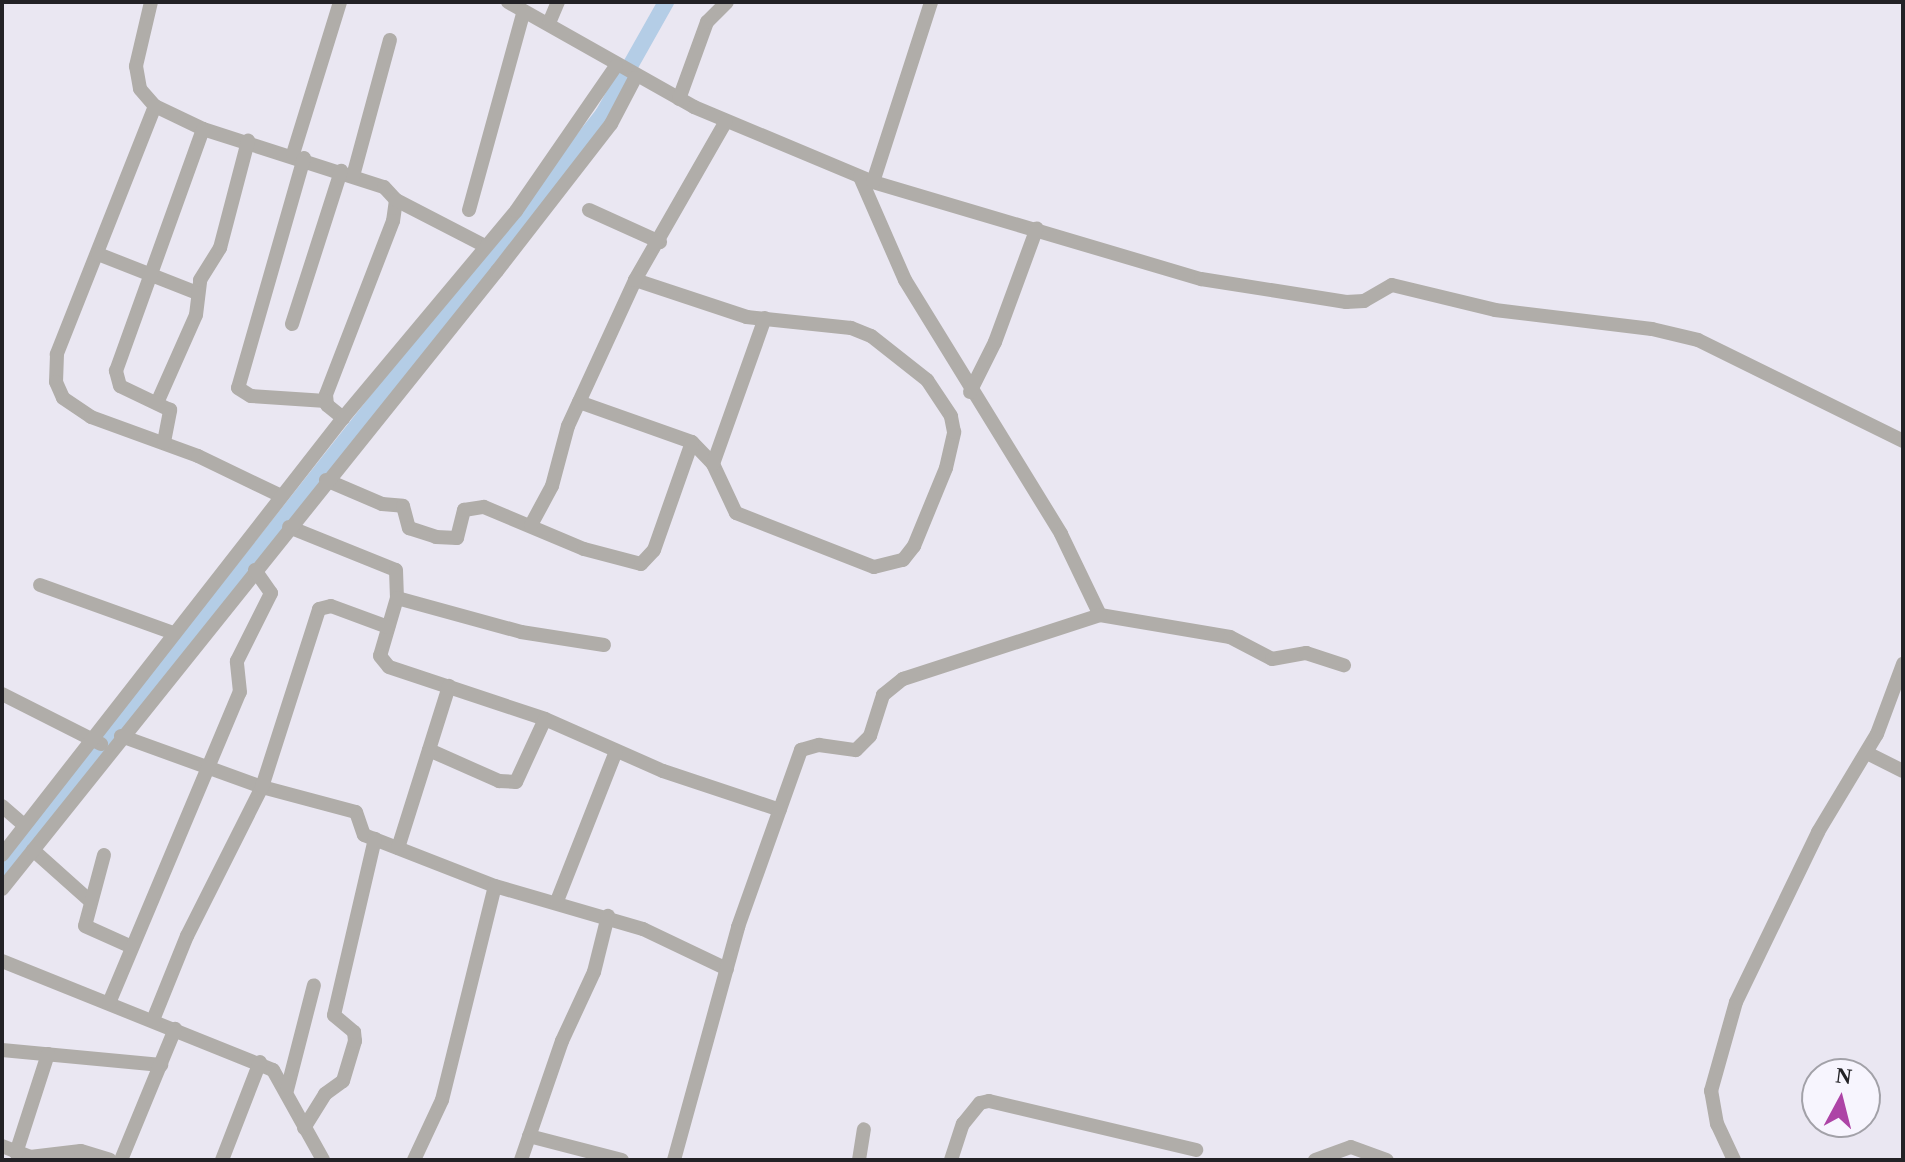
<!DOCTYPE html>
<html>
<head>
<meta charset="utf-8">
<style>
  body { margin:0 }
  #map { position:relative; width:1905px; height:1162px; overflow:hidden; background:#eae7f2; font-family:"Times New Roman",serif }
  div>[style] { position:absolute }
  .canal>* { height:16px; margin:-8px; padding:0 8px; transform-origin:8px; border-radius:8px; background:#b4cde6 }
  .street>* { height:14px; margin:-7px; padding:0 7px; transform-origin:7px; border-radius:7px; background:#b0ada9 }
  span { translate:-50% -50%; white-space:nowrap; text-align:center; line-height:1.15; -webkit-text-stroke:6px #f7f5fe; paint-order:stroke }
  .frame { position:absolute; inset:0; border:4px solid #232226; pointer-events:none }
  .north { position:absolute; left:1801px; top:1058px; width:80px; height:80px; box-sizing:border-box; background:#f7f5fe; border:2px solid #a2a1a8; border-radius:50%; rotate:7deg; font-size:22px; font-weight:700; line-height:32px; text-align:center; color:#232226 }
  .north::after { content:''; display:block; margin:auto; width:28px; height:36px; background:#ad44a6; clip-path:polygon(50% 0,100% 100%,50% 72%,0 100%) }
</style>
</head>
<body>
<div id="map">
  <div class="canal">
    <div style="left:2px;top:875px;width:970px;rotate:-51.7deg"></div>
    <div style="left:603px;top:114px;width:129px;rotate:-60.6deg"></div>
  </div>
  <div class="street">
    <div style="left:151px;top:2px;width:66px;rotate:103.2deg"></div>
    <div style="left:136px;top:66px;width:23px;rotate:80deg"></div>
    <div style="left:140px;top:89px;width:23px;rotate:49deg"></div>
    <div style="left:155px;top:106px;width:53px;rotate:25.6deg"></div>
    <div style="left:203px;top:129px;width:190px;rotate:17.8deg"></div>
    <div style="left:384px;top:187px;width:18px;rotate:47deg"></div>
    <div style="left:396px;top:200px;width:21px;rotate:98deg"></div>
    <div style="left:393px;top:221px;width:186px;rotate:111.1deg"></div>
    <div style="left:326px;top:395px;width:10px;rotate:84deg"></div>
    <div style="left:327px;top:405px;width:21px;rotate:39deg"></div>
    <div style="left:508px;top:2px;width:214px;rotate:29.4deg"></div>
    <div style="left:694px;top:107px;width:194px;rotate:22.7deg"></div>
    <div style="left:873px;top:182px;width:342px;rotate:16.5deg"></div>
    <div style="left:1201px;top:279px;width:147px;rotate:9deg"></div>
    <div style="left:1346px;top:302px;width:18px;rotate:-3deg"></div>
    <div style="left:1364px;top:301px;width:32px;rotate:-30deg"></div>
    <div style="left:1392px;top:285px;width:106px;rotate:13.6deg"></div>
    <div style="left:1495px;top:310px;width:158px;rotate:6.9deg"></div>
    <div style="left:1652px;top:329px;width:47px;rotate:13.4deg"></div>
    <div style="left:1698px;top:340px;width:229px;rotate:26.2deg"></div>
    <div style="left:549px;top:23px;width:23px;rotate:-67deg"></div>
    <div style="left:679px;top:99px;width:82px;rotate:-70deg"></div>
    <div style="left:707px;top:22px;width:28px;rotate:-45deg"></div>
    <div style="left:155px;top:106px;width:267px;rotate:111.6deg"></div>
    <div style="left:57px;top:354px;width:28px;rotate:92deg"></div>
    <div style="left:56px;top:382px;width:17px;rotate:66deg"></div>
    <div style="left:63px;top:398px;width:34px;rotate:34deg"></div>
    <div style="left:91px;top:417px;width:114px;rotate:20deg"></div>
    <div style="left:198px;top:456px;width:92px;rotate:25.7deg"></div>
    <div style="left:293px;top:154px;width:159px;rotate:-72.8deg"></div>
    <div style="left:304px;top:158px;width:239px;rotate:106deg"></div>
    <div style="left:238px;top:388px;width:15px;rotate:32deg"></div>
    <div style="left:251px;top:396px;width:75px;rotate:3.8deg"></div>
    <div style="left:353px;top:176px;width:141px;rotate:-74.8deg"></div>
    <div style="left:860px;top:177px;width:112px;rotate:66.4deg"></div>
    <div style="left:905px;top:280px;width:298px;rotate:58.4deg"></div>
    <div style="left:1061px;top:534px;width:90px;rotate:64.3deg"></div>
    <div style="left:1100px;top:615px;width:132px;rotate:9.6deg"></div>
    <div style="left:1230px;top:637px;width:47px;rotate:27.6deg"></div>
    <div style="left:1272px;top:659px;width:35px;rotate:-10deg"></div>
    <div style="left:1306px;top:653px;width:40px;rotate:18deg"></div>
    <div style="left:873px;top:182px;width:189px;rotate:-72.1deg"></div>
    <div style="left:396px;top:200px;width:100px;rotate:27.3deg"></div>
    <div style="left:469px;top:210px;width:206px;rotate:-74.6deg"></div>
    <div style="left:589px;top:210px;width:78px;rotate:24.3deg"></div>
    <div style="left:98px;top:254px;width:106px;rotate:21.5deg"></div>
    <div style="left:292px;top:324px;width:161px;rotate:-72.2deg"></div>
    <div style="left:970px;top:392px;width:56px;rotate:-63.4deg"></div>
    <div style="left:995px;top:342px;width:121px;rotate:-69.8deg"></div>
    <div style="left:579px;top:402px;width:120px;rotate:19.5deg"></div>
    <div style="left:692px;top:442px;width:30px;rotate:46deg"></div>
    <div style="left:713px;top:464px;width:54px;rotate:64.9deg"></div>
    <div style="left:736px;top:513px;width:148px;rotate:21.4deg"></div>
    <div style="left:874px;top:567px;width:30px;rotate:-14deg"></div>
    <div style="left:903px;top:560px;width:18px;rotate:-52deg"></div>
    <div style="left:914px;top:546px;width:84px;rotate:-67.7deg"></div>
    <div style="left:946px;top:468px;width:37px;rotate:-77deg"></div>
    <div style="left:954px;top:432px;width:16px;rotate:-101deg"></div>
    <div style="left:951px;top:416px;width:43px;rotate:-123.7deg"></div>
    <div style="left:927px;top:380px;width:71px;rotate:-141.8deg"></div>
    <div style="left:871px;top:336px;width:22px;rotate:-158deg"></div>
    <div style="left:851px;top:328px;width:105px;rotate:-174deg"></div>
    <div style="left:747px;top:317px;width:118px;rotate:-161.7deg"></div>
    <div style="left:157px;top:403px;width:96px;rotate:-66.1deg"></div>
    <div style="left:196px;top:315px;width:35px;rotate:-83deg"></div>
    <div style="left:200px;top:280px;width:38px;rotate:-58deg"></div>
    <div style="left:220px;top:248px;width:111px;rotate:-75.3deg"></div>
    <div style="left:164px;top:442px;width:33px;rotate:-79deg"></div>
    <div style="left:170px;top:410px;width:55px;rotate:-154.4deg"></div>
    <div style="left:120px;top:386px;width:16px;rotate:-105deg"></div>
    <div style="left:116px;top:371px;width:257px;rotate:-70.2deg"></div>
    <div style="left:713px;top:464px;width:155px;rotate:-70.4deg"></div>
    <div style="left:326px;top:480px;width:61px;rotate:23.2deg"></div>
    <div style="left:382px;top:504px;width:21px;rotate:5deg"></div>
    <div style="left:403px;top:506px;width:23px;rotate:75deg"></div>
    <div style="left:409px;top:528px;width:28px;rotate:18deg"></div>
    <div style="left:436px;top:537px;width:21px;rotate:3deg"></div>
    <div style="left:457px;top:538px;width:29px;rotate:-76deg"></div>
    <div style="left:464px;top:510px;width:20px;rotate:-9deg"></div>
    <div style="left:484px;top:507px;width:108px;rotate:22.8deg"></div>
    <div style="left:584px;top:549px;width:59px;rotate:14.7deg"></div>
    <div style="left:641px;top:564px;width:19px;rotate:-47deg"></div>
    <div style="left:654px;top:550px;width:114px;rotate:-70.6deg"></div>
    <div style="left:531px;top:525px;width:44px;rotate:-61.7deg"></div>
    <div style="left:552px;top:486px;width:62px;rotate:-75.1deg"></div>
    <div style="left:568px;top:426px;width:161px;rotate:-65.3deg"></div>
    <div style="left:635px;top:280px;width:183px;rotate:-60.2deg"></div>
    <div style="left:289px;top:527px;width:115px;rotate:21.9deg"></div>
    <div style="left:396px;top:570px;width:28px;rotate:88deg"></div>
    <div style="left:397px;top:598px;width:60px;rotate:106.3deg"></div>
    <div style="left:380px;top:656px;width:14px;rotate:51deg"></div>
    <div style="left:389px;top:667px;width:164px;rotate:18.4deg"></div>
    <div style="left:545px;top:719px;width:129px;rotate:23.8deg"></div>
    <div style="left:663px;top:771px;width:123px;rotate:18.4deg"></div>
    <div style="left:40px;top:585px;width:141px;rotate:19.8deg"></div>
    <div style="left:397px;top:598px;width:129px;rotate:15.3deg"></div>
    <div style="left:521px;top:632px;width:84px;rotate:8.9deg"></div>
    <div style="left:2px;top:694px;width:111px;rotate:26.8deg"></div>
    <div style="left:121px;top:736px;width:150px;rotate:19.9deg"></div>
    <div style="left:262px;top:787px;width:97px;rotate:14.9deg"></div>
    <div style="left:356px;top:812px;width:24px;rotate:71deg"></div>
    <div style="left:364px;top:835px;width:141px;rotate:21.3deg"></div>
    <div style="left:495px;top:886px;width:154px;rotate:16.2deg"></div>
    <div style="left:643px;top:929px;width:93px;rotate:25.5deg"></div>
    <div style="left:429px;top:750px;width:77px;rotate:23.9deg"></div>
    <div style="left:499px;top:781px;width:17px;rotate:3deg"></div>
    <div style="left:516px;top:782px;width:69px;rotate:-65.3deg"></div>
    <div style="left:1867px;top:753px;width:40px;rotate:26.6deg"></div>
    <div style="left:2px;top:806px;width:29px;rotate:41deg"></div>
    <div style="left:398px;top:848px;width:170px;rotate:-72.5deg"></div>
    <div style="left:33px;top:850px;width:76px;rotate:41.8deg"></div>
    <div style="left:2px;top:855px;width:554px;rotate:-52.03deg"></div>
    <div style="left:343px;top:418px;width:270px;rotate:-50.1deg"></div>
    <div style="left:516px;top:211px;width:176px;rotate:-55.4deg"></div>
    <div style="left:104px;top:855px;width:73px;rotate:105deg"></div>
    <div style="left:85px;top:926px;width:51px;rotate:24.1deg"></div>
    <div style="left:2px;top:889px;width:792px;rotate:-51.31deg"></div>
    <div style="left:497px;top:271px;width:186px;rotate:-52.2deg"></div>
    <div style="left:611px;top:124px;width:52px;rotate:-62.4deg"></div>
    <div style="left:557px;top:901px;width:161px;rotate:-68.5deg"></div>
    <div style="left:2px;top:961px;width:292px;rotate:21.9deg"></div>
    <div style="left:273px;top:1070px;width:103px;rotate:60.9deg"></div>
    <div style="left:109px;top:1003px;width:337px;rotate:-67.2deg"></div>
    <div style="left:240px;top:692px;width:31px;rotate:-96deg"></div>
    <div style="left:237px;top:661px;width:76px;rotate:-63.4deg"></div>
    <div style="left:271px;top:593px;width:28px;rotate:-125deg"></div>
    <div style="left:153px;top:1020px;width:91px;rotate:-68deg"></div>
    <div style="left:187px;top:936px;width:167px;rotate:-63.3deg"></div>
    <div style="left:262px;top:787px;width:187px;rotate:-72.2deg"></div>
    <div style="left:319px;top:609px;width:12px;rotate:-14deg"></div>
    <div style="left:331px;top:606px;width:61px;rotate:20.2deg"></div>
    <div style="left:2px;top:1050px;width:160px;rotate:5.4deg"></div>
    <div style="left:287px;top:1090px;width:108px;rotate:-75.6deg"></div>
    <div style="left:304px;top:1128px;width:40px;rotate:-58deg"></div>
    <div style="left:325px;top:1094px;width:22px;rotate:-36deg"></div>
    <div style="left:343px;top:1081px;width:42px;rotate:-73.3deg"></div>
    <div style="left:355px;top:1041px;width:9px;rotate:-96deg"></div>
    <div style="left:354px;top:1032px;width:26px;rotate:-140deg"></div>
    <div style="left:334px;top:1015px;width:181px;rotate:-76.9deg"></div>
    <div style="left:529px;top:1136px;width:96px;rotate:14.5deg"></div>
    <div style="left:2px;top:1146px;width:30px;rotate:21deg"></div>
    <div style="left:30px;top:1157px;width:51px;rotate:-6.7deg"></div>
    <div style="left:81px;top:1151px;width:30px;rotate:17deg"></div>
    <div style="left:16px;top:1153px;width:104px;rotate:-72.1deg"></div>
    <div style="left:121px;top:1160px;width:142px;rotate:-67.6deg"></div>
    <div style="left:222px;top:1160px;width:105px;rotate:-68.8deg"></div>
    <div style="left:414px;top:1160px;width:66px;rotate:-65deg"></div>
    <div style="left:442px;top:1100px;width:220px;rotate:-76.1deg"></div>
    <div style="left:521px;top:1160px;width:126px;rotate:-71deg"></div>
    <div style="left:562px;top:1041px;width:76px;rotate:-65.1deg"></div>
    <div style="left:594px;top:972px;width:58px;rotate:-76deg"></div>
    <div style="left:674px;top:1160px;width:242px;rotate:-74.6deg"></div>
    <div style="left:738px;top:927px;width:188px;rotate:-70.4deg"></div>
    <div style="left:801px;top:750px;width:19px;rotate:-16deg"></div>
    <div style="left:819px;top:745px;width:37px;rotate:8deg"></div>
    <div style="left:856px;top:750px;width:20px;rotate:-45deg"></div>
    <div style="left:870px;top:736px;width:43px;rotate:-72.4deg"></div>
    <div style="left:883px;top:695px;width:26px;rotate:-39deg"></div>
    <div style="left:903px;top:679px;width:207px;rotate:-18deg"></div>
    <div style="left:859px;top:1160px;width:31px;rotate:-81deg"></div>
    <div style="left:951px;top:1160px;width:38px;rotate:-72deg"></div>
    <div style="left:963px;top:1124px;width:27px;rotate:-51deg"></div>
    <div style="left:980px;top:1103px;width:9px;rotate:-13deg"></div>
    <div style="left:989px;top:1101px;width:213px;rotate:13.3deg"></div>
    <div style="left:1315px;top:1160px;width:38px;rotate:-20deg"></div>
    <div style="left:1351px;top:1147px;width:38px;rotate:20deg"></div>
    <div style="left:1734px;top:1160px;width:40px;rotate:-115deg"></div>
    <div style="left:1717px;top:1124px;width:34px;rotate:-100deg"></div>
    <div style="left:1711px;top:1091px;width:92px;rotate:-74.3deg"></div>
    <div style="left:1736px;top:1002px;width:189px;rotate:-64.2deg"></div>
    <div style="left:1818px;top:832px;width:114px;rotate:-59deg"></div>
    <div style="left:1877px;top:734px;width:75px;rotate:-69.6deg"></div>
  </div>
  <div class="frame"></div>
  <div class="north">N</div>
</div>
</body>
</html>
